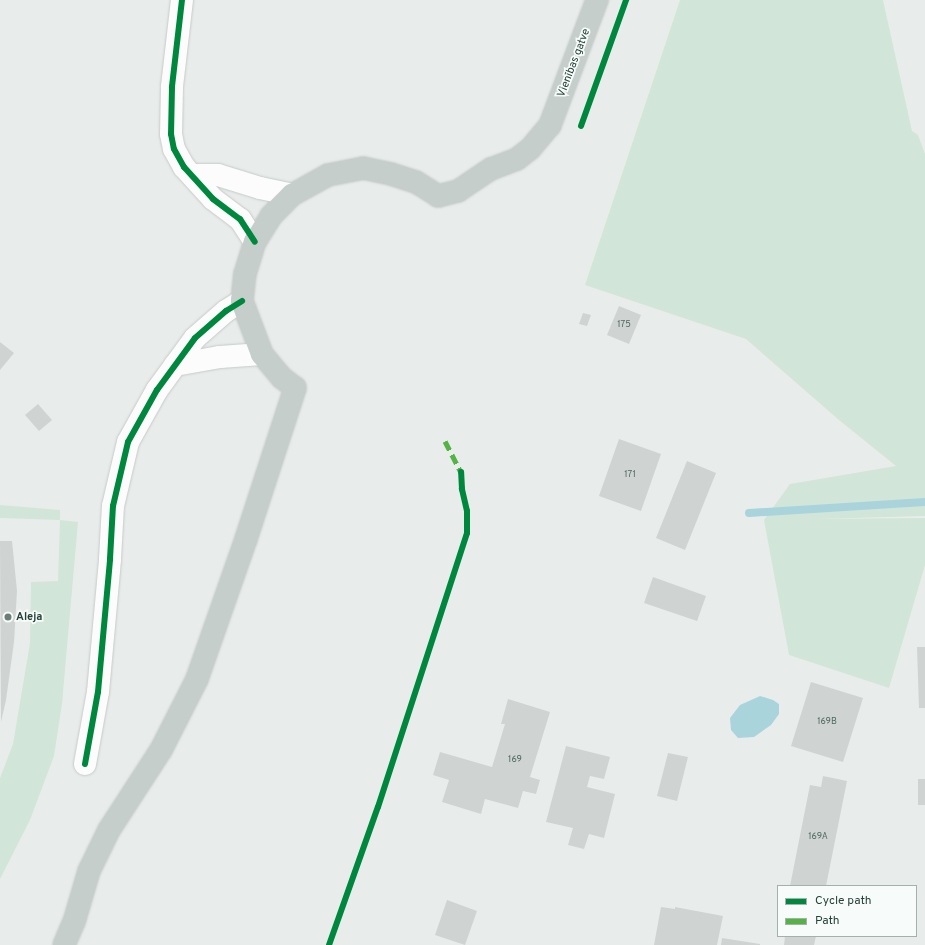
<!DOCTYPE html>
<html>
<head>
<meta charset="utf-8">
<style>
  body { margin:0 }
  #map { position:relative; width:925px; height:945px; overflow:hidden; background:#e8edeb; font-family:Overpass,sans-serif }
  div>[style] { position:absolute }
  .green>* { inset:0; background:#d1e6d8 }
  .water>* { inset:0; background:#a9d4db }
  .stream>* { height:8px; margin:-4px; padding:0 4px; transform-origin:4px; border-radius:4px; background:#a9d4db }
  .building>* { inset:0; background:#cfd4d2 }
  .roads { filter:drop-shadow(0 0 1px #c5cac8) drop-shadow(0 0 1px #c5cac8) }
  .minor>* { height:22px; margin:-11px; padding:0 11px; transform-origin:11px; border-radius:11px; background:#fcfcfc }
  .trunk>* { height:22px; margin:-11px; padding:0 11px; transform-origin:11px; border-radius:11px; background:#c6cecc }
  .quiet>* { height:5px; margin-top:-2.5px; transform-origin:0; background:repeating-linear-gradient(90deg,#55b346 0 10px,transparent 0 15px) }
  .cycleway>* { height:6px; margin:-3px; padding:0 3px; transform-origin:3px; border-radius:3px; background:#00873e }
  .dots>* { width:11px; height:11px; translate:-50% -50%; box-sizing:border-box; border:2px solid #f7fbf9; border-radius:50% }
  span { translate:-50% -50%; white-space:nowrap; text-align:center; line-height:1.15; -webkit-text-stroke:3.5px #f7fbf9; paint-order:stroke }
  .number-label { font-size:9px; color:#506761 }
  .number-label span { -webkit-text-stroke-width:0 }
  .street-label { font-size:11px; color:#24423a }
  .poi-label { font-size:11px; color:#24423a; font-weight:700 }
  .left { translate:0 -50%; text-align:left }
  .legend { position:absolute; left:777px; top:885px; width:140px; height:52px; box-sizing:border-box; background:#f7fbf9; border:1px solid #a3b1ad; margin:0; padding:5px 7px; list-style:none; font-size:12px; color:#24423a }
  .legend li { display:flex; align-items:center; gap:8px; height:20px }
  .legend b { width:20px; border:1px solid #a3b1ad }
</style>
</head>
<body>
<div id="map">
  <div class="green">
    <div style="clip-path:polygon(680px 0,883px 0,912px 131px,918px 135px,925px 154px,925px 516px,816px 519px,925px 518px,925px 565px,889px 688px,789px 655px,764px 520px,790px 484px,896px 466px,839px 420px,746px 339px,585px 285px)"></div>
    <div style="clip-path:polygon(0 505px,60px 510px,60px 520px,78px 522px,62px 704px,54px 756px,30px 820px,0 879px,0 778px,13px 744px,30px 643px,31px 582px,58px 581px,60px 520px,0 518px)"></div>
  </div>
  <div class="water">
    <div style="clip-path:polygon(760px 696px,773px 700px,779px 704px,779px 714px,771px 725px,754px 737px,738px 738px,731px 730px,730px 718px,740px 705px)"></div>
  </div>
  <div class="stream">
    <div style="left:749px;top:513px;width:176px;rotate:-3.6deg"></div>
  </div>
  <div class="building">
    <div style="clip-path:polygon(619px 306px,641px 315px,629px 344px,607px 335px)"></div>
    <div style="clip-path:polygon(583px 313px,591px 315px,587px 326px,579px 324px)"></div>
    <div style="clip-path:polygon(0 342px,14px 353px,0 370px)"></div>
    <div style="clip-path:polygon(38px 404px,52px 420px,39px 431px,25px 415px)"></div>
    <div style="clip-path:polygon(619px 439px,661px 454px,641px 511px,599px 496px)"></div>
    <div style="clip-path:polygon(687px 461px,716px 473px,685px 550px,656px 538px)"></div>
    <div style="clip-path:polygon(0 541px,12px 541px,17px 591px,14px 642px,6px 700px,1px 722px)"></div>
    <div style="clip-path:polygon(653px 577px,706px 596px,697px 621px,644px 603px)"></div>
    <div style="clip-path:polygon(917px 647px,925px 647px,925px 708px,919px 708px)"></div>
    <div style="clip-path:polygon(811px 682px,863px 698px,843px 762px,791px 746px)"></div>
    <div style="clip-path:polygon(508px 699px,550px 712px,530px 777px,540px 780px,536px 794px,523px 791px,518px 808px,485px 799px,481px 814px,442px 802px,449px 780px,433px 775px,440px 752px,492px 767px,505px 724px,501px 724px)"></div>
    <div style="clip-path:polygon(566px 746px,610px 757px,604px 779px,590px 776px,587px 787px,615px 794px,604px 838px,589px 834px,584px 849px,568px 845px,573px 828px,546px 822px)"></div>
    <div style="clip-path:polygon(668px 753px,688px 757px,677px 801px,657px 796px)"></div>
    <div style="clip-path:polygon(823px 776px,847px 781px,826px 886px,790px 886px,810px 785px,821px 787px)"></div>
    <div style="clip-path:polygon(918px 779px,925px 779px,925px 805px,918px 805px)"></div>
    <div style="clip-path:polygon(447px 900px,477px 911px,465px 945px,435px 935px)"></div>
    <div style="clip-path:polygon(661px 907px,675px 909px,675px 907px,723px 916px,717px 945px,654px 945px)"></div>
    <div style="clip-path:polygon(785px 936px,816px 936px,814px 945px,784px 945px)"></div>
    <div style="clip-path:polygon(722px 938px,760px 944px,760px 945px,721px 945px)"></div>
  </div>
  <div class="roads">
    <div class="minor">
      <div style="left:182px;top:0;width:88px;rotate:96.6deg"></div>
      <div style="left:172px;top:87px;width:47px;rotate:91.2deg"></div>
      <div style="left:171px;top:134px;width:15px;rotate:79deg"></div>
      <div style="left:174px;top:149px;width:21px;rotate:61deg"></div>
      <div style="left:184px;top:167px;width:43px;rotate:47.8deg"></div>
      <div style="left:213px;top:199px;width:34px;rotate:37deg"></div>
      <div style="left:240px;top:219px;width:27px;rotate:57deg"></div>
      <div style="left:192px;top:175px;width:26px"></div>
      <div style="left:218px;top:175px;width:44px;rotate:17.2deg"></div>
      <div style="left:260px;top:188px;width:33px;rotate:12deg"></div>
      <div style="left:175px;top:365px;width:46px;rotate:-10.1deg"></div>
      <div style="left:220px;top:357px;width:42px;rotate:-4.1deg"></div>
      <div style="left:85px;top:764px;width:73px;rotate:-79.8deg"></div>
      <div style="left:98px;top:692px;width:134px;rotate:-84.8deg"></div>
      <div style="left:110px;top:559px;width:53px;rotate:-86.8deg"></div>
      <div style="left:113px;top:506px;width:66px;rotate:-76.8deg"></div>
      <div style="left:128px;top:442px;width:60px;rotate:-60.9deg"></div>
      <div style="left:157px;top:390px;width:64px;rotate:-53.8deg"></div>
      <div style="left:195px;top:338px;width:41px;rotate:-41.1deg"></div>
      <div style="left:226px;top:311px;width:19px;rotate:-32deg"></div>
    </div>
    <div class="trunk">
      <div style="left:64px;top:945px;width:25px;rotate:-67deg"></div>
      <div style="left:74px;top:922px;width:53px;rotate:-73.6deg"></div>
      <div style="left:89px;top:871px;width:46px;rotate:-64deg"></div>
      <div style="left:109px;top:830px;width:95px;rotate:-57deg"></div>
      <div style="left:161px;top:750px;width:80px;rotate:-63.1deg"></div>
      <div style="left:197px;top:679px;width:148px;rotate:-70.7deg"></div>
      <div style="left:246px;top:539px;width:159px;rotate:-72deg"></div>
      <div style="left:295px;top:388px;width:16px;rotate:-142deg"></div>
      <div style="left:282px;top:378px;width:31px;rotate:-130deg"></div>
      <div style="left:262px;top:354px;width:57px;rotate:-110.7deg"></div>
      <div style="left:242px;top:301px;width:27px;rotate:-84deg"></div>
      <div style="left:245px;top:274px;width:34px;rotate:-73deg"></div>
      <div style="left:255px;top:242px;width:31px;rotate:-58deg"></div>
      <div style="left:271px;top:216px;width:30px;rotate:-45deg"></div>
      <div style="left:292px;top:195px;width:41px;rotate:-29.1deg"></div>
      <div style="left:328px;top:175px;width:36px;rotate:-11deg"></div>
      <div style="left:363px;top:168px;width:29px;rotate:12deg"></div>
      <div style="left:391px;top:174px;width:26px;rotate:18deg"></div>
      <div style="left:416px;top:182px;width:26px;rotate:32deg"></div>
      <div style="left:438px;top:196px;width:21px;rotate:-14deg"></div>
      <div style="left:458px;top:191px;width:40px;rotate:-34deg"></div>
      <div style="left:491px;top:169px;width:28px;rotate:-21deg"></div>
      <div style="left:517px;top:159px;width:16px;rotate:-38deg"></div>
      <div style="left:530px;top:149px;width:31px;rotate:-50deg"></div>
      <div style="left:550px;top:125px;width:134px;rotate:-69.4deg"></div>
    </div>
  </div>
  <div class="quiet">
    <div style="left:445px;top:441px;width:35px;rotate:63deg"></div>
  </div>
  <div class="cycleway">
    <div style="left:182px;top:0;width:88px;rotate:96.6deg"></div>
    <div style="left:172px;top:87px;width:47px;rotate:91.2deg"></div>
    <div style="left:171px;top:134px;width:15px;rotate:79deg"></div>
    <div style="left:174px;top:149px;width:21px;rotate:61deg"></div>
    <div style="left:184px;top:167px;width:43px;rotate:47.8deg"></div>
    <div style="left:213px;top:199px;width:34px;rotate:37deg"></div>
    <div style="left:240px;top:219px;width:27px;rotate:57deg"></div>
    <div style="left:581px;top:126px;width:134px;rotate:-70.3deg"></div>
    <div style="left:85px;top:764px;width:73px;rotate:-79.8deg"></div>
    <div style="left:98px;top:692px;width:134px;rotate:-84.8deg"></div>
    <div style="left:110px;top:559px;width:53px;rotate:-86.8deg"></div>
    <div style="left:113px;top:506px;width:66px;rotate:-76.8deg"></div>
    <div style="left:128px;top:442px;width:60px;rotate:-60.9deg"></div>
    <div style="left:157px;top:390px;width:64px;rotate:-53.8deg"></div>
    <div style="left:195px;top:338px;width:41px;rotate:-41.1deg"></div>
    <div style="left:226px;top:311px;width:19px;rotate:-32deg"></div>
    <div style="left:329px;top:945px;width:146px;rotate:-70.5deg"></div>
    <div style="left:378px;top:807px;width:288px;rotate:-72deg"></div>
    <div style="left:467px;top:533px;width:22px;rotate:-90deg"></div>
    <div style="left:467px;top:511px;width:23px;rotate:-103deg"></div>
    <div style="left:462px;top:489px;width:17px;rotate:-93deg"></div>
  </div>
  <div class="dots">
    <div style="left:8px;top:617px;background:#697e78"></div>
  </div>
  <div class="number-label">
    <span style="left:624px;top:325px">175</span>
    <span style="left:630px;top:475px">171</span>
    <span style="left:827px;top:722px">169B</span>
    <span style="left:515px;top:760px">169</span>
    <span style="left:818px;top:837px">169A</span>
  </div>
  <div class="street-label">
    <span style="left:574px;top:63px;rotate:-69deg">Vienības gatve</span>
  </div>
  <div class="poi-label">
    <span class="left" style="left:16px;top:617px">Aleja</span>
  </div>
  <ul class="legend">
  <li><b style="height:5px;background:#00873e"></b>Cycle path</li>
  <li><b style="height:5px;background:#55b346"></b>Path</li>
  </ul>
</div>
</body>
</html>
